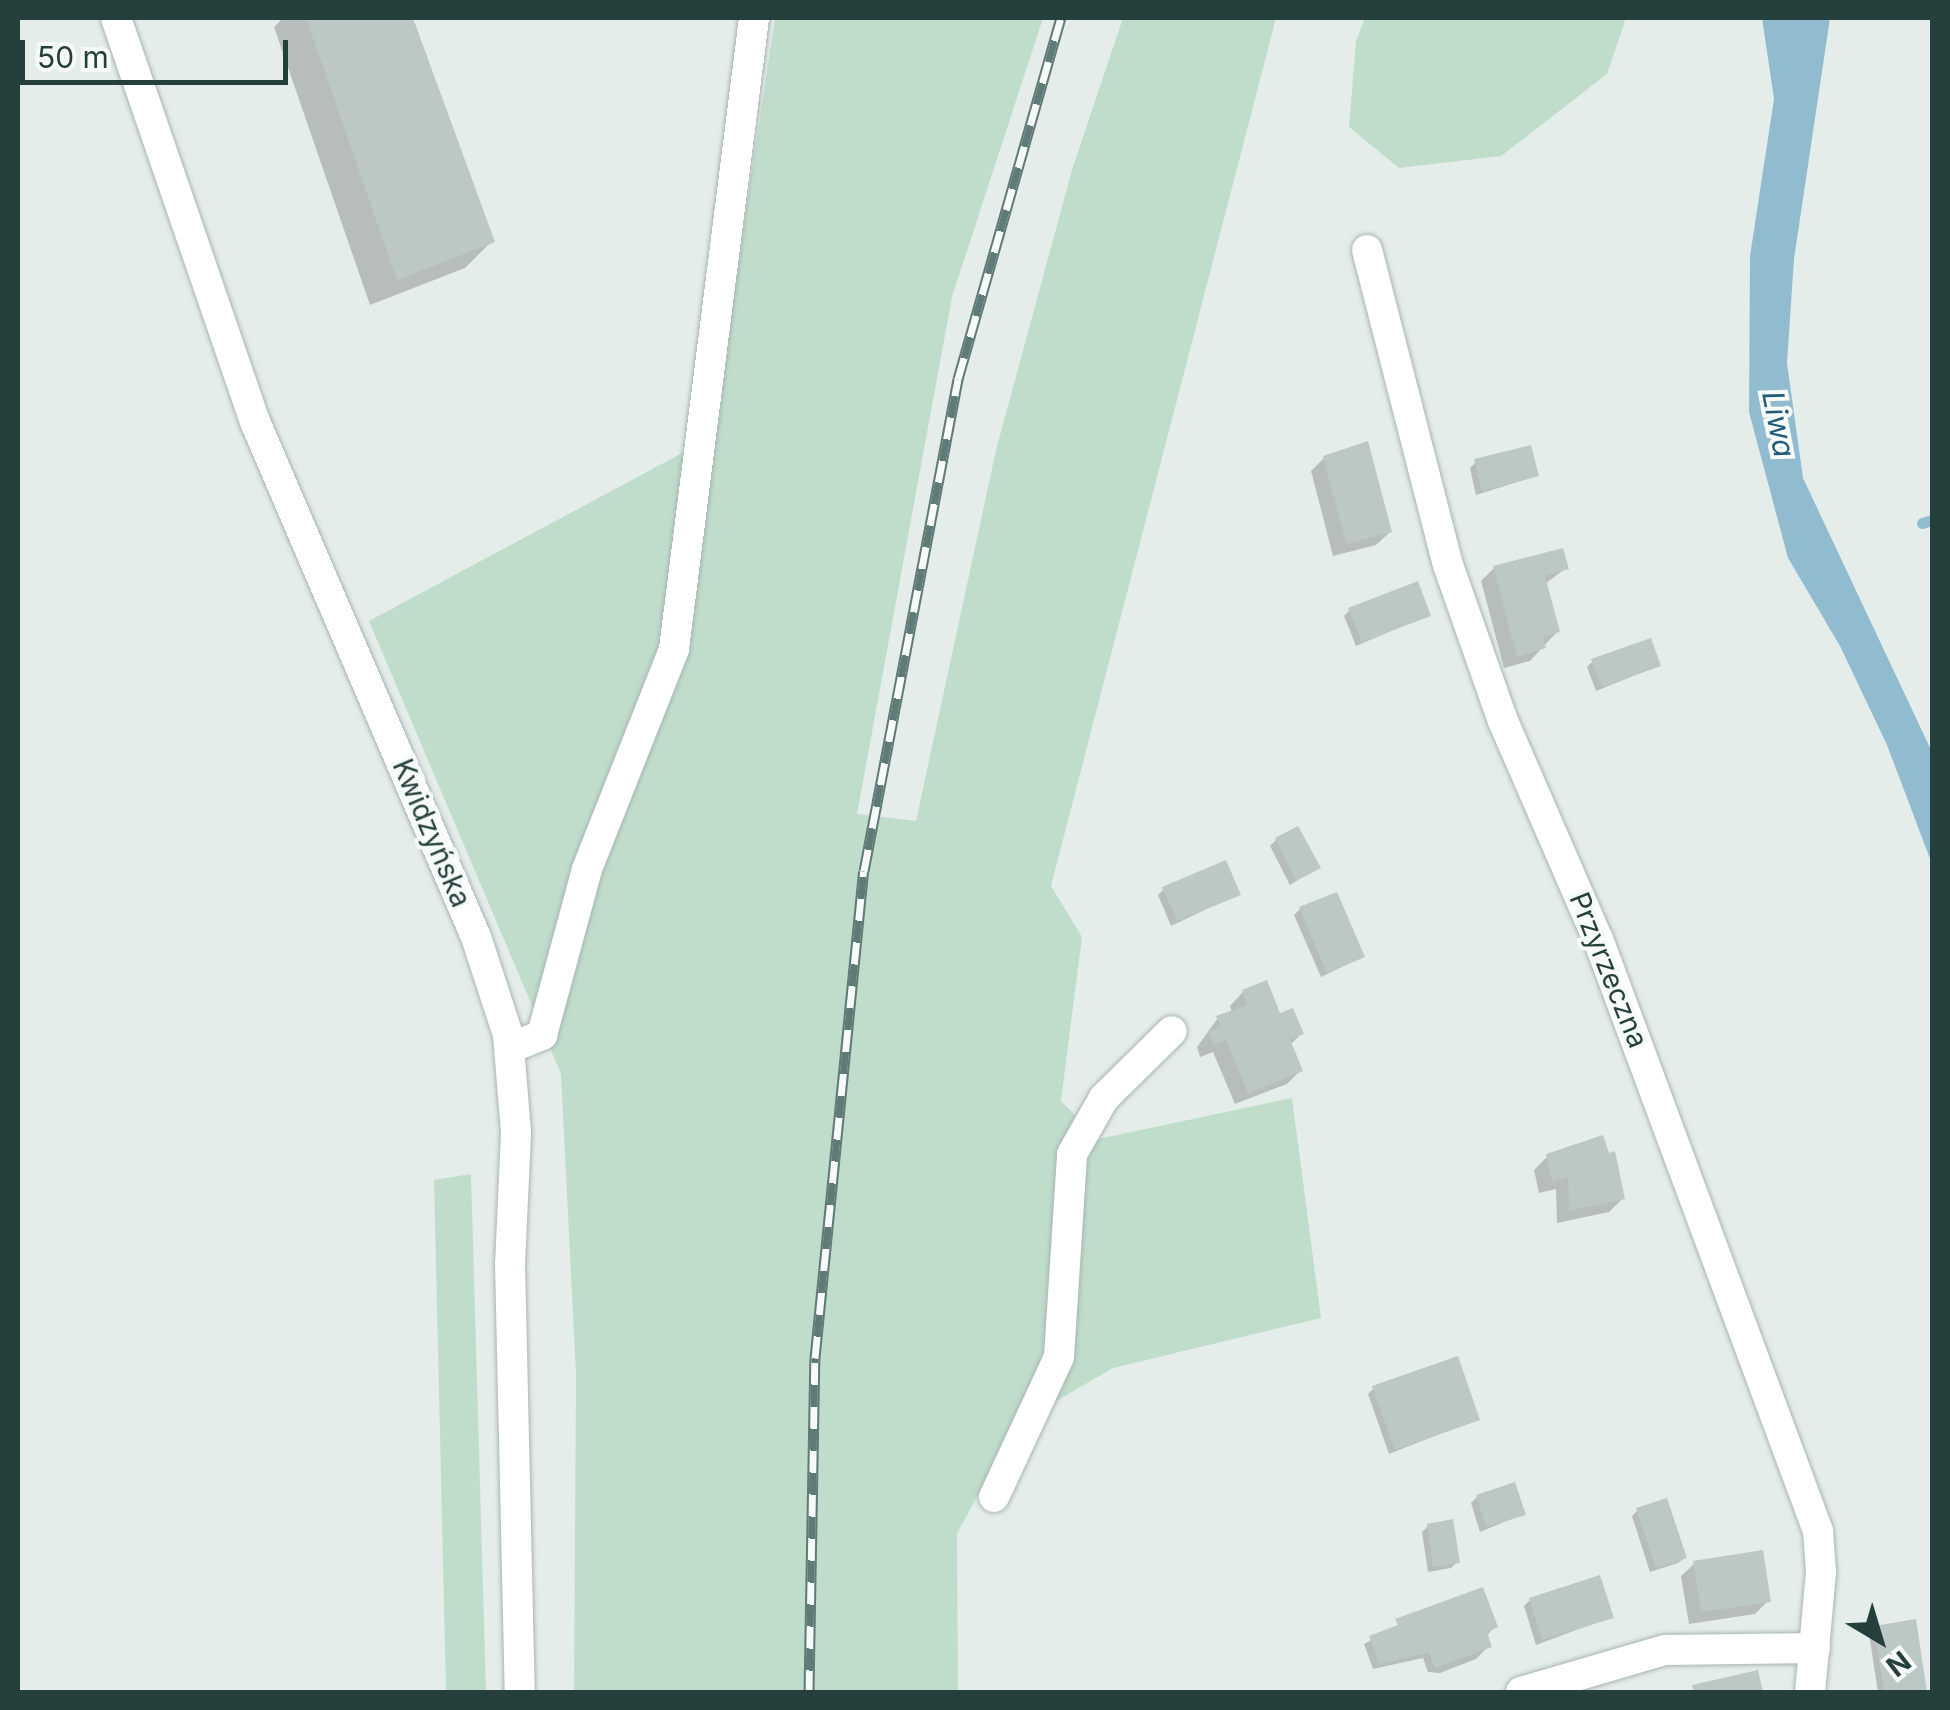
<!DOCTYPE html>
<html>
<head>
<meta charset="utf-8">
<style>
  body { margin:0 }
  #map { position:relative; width:1950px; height:1710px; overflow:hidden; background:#e5edeb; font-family:Inter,sans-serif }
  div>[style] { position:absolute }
  .green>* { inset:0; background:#c0ddcc }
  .water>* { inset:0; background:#91bccf }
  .shadow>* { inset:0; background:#0003 }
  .stream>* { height:11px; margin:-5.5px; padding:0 5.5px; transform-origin:5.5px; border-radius:5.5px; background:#91bccf }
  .building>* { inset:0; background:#bbc8c5 }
  .roads { filter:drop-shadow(0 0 2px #a8b5b3) drop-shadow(0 0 2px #a8b5b3) }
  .minor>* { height:30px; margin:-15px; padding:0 15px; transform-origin:15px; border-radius:15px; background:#fff }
  .rail>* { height:11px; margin-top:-5.5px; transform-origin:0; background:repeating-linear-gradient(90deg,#f6faf8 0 22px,#607a77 0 44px); box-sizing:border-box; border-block:2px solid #607a77 }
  span { translate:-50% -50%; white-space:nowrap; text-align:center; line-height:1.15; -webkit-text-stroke:8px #f6faf8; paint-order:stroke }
  .street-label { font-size:28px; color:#253f3c }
  .water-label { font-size:30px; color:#225c78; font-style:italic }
  .frame { position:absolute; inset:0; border:20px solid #253f3c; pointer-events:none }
  .north { position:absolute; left:1830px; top:1590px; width:100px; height:100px; -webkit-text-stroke:8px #f6faf8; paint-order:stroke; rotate:142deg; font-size:28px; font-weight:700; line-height:40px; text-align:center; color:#253f3c }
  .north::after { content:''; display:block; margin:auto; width:35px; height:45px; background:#253f3c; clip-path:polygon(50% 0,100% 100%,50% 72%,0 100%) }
  .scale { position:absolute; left:20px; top:40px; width:268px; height:45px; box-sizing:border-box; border:5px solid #253f3c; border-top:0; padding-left:12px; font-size:30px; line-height:35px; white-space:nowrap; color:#253f3c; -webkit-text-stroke:8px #f6faf8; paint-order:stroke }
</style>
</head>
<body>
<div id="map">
  <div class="green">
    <div style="clip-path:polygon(775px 18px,1043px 18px,952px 297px,857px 814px,916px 821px,996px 450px,1072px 170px,1123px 18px,1276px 18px,1051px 886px,1082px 937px,1061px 1101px,1098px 1139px,1292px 1098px,1321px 1318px,1113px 1368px,1015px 1425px,957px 1534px,958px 1692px,574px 1692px,576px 1374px,561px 1074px,369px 621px,712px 437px)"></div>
    <div style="clip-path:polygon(1365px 18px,1626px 18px,1607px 74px,1501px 156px,1399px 168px,1349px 127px,1356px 41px)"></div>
    <div style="clip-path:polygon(471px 1174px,486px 1692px,446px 1692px,434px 1180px)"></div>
  </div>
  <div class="water">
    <div style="clip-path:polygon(1762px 18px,1830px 18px,1794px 259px,1787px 363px,1803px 478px,1932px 752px,1932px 864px,1887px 745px,1840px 646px,1788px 558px,1749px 412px,1750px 256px,1774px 99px)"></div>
  </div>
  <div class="shadow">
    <div style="clip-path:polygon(283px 18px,411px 18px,492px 241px,465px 268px,370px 305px,274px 27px)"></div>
    <div style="clip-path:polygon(1324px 458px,1390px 532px,1376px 545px,1333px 556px,1311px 471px)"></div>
    <div style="clip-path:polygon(1476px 462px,1536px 476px,1476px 495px,1470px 468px)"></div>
    <div style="clip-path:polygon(1494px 568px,1566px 568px,1545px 584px,1557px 632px,1530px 661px,1504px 668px,1481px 581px)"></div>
    <div style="clip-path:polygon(1350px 610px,1428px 615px,1356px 646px,1344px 616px)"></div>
    <div style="clip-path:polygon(1593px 661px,1658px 666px,1596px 691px,1587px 667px)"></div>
    <div style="clip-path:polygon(1276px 840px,1317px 868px,1290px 885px,1270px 846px)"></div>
    <div style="clip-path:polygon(1164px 889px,1238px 894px,1171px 926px,1158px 895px)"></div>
    <div style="clip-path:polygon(1300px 909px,1362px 957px,1321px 977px,1294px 915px)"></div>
    <div style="clip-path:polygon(1243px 992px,1301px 1034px,1290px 1045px,1300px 1071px,1287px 1084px,1235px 1104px,1213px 1052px,1200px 1057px,1197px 1047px,1218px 1018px,1232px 1013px,1230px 1006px)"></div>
    <div style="clip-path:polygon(1547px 1157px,1623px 1198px,1609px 1212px,1557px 1223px,1556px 1189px,1539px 1193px,1534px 1170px)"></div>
    <div style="clip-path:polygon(1374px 1388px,1477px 1419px,1389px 1454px,1368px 1394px)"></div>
    <div style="clip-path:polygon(1477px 1497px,1523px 1514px,1480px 1532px,1471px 1503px)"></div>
    <div style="clip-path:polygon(1638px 1510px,1684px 1558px,1678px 1563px,1650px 1572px,1632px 1516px)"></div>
    <div style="clip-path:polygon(1428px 1526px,1457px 1562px,1451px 1568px,1428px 1572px,1422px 1532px)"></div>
    <div style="clip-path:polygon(1695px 1563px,1768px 1601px,1755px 1614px,1689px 1624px,1681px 1576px)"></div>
    <div style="clip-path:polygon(1530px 1600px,1611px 1617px,1536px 1645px,1524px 1606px)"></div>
    <div style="clip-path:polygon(1434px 1608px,1495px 1627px,1486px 1636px,1489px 1646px,1476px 1659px,1440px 1673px,1428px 1672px,1423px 1658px,1373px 1669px,1364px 1644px)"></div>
    <div style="clip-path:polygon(1914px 1622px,1925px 1692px,1878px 1692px,1869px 1634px)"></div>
  </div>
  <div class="stream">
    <div style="left:1922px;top:523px;width:10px;rotate:-17deg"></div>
  </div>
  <div class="building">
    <div style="clip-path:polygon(306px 18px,413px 18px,495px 242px,397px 280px)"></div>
    <div style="clip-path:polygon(1368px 441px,1392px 532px,1346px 544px,1323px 456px)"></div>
    <div style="clip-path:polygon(1531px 445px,1539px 476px,1482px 491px,1474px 459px)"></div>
    <div style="clip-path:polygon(1563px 548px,1569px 569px,1545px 576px,1560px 632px,1543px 637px,1546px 648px,1517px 657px,1493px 566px)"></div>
    <div style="clip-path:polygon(1418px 581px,1431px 616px,1362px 642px,1348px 608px)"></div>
    <div style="clip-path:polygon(1651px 638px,1661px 666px,1602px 687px,1591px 659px)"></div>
    <div style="clip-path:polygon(1298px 826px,1321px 868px,1296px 881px,1275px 838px)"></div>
    <div style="clip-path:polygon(1226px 860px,1241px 895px,1177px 921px,1162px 887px)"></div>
    <div style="clip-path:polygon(1337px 892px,1365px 957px,1327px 973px,1299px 907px)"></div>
    <div style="clip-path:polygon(1267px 980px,1280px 1013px,1293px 1008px,1304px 1034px,1290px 1039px,1303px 1071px,1248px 1093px,1226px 1040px,1214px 1045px,1209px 1032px,1221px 1027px,1216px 1016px,1247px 1005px,1242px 990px)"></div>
    <div style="clip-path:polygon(1603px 1135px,1609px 1153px,1615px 1151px,1625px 1199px,1569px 1211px,1568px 1177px,1552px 1182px,1546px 1154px)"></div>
    <div style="clip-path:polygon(1458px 1356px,1480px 1420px,1395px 1450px,1372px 1386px)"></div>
    <div style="clip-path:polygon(1515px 1482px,1526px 1515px,1486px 1527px,1476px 1495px)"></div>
    <div style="clip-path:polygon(1667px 1498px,1687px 1558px,1656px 1568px,1636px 1508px)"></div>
    <div style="clip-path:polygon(1453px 1519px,1460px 1563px,1433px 1567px,1427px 1524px)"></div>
    <div style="clip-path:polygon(1763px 1550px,1771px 1602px,1701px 1612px,1693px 1561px)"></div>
    <div style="clip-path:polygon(1600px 1575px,1614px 1618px,1542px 1640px,1529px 1598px)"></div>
    <div style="clip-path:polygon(1483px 1587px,1498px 1627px,1487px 1632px,1492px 1647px,1435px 1668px,1429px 1653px,1379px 1664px,1369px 1636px,1398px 1625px,1395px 1619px)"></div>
    <div style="clip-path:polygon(1916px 1619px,1927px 1692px,1884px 1692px,1874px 1626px)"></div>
    <div style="clip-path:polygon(1758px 1670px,1763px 1692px,1694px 1692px,1692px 1685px)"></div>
  </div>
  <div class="roads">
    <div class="minor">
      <div style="left:116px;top:18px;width:429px;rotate:71deg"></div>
      <div style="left:256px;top:424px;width:558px;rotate:66.79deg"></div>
      <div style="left:476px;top:937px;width:103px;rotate:71.9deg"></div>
      <div style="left:508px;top:1035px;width:98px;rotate:85.3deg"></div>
      <div style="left:516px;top:1133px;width:130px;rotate:92.6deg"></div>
      <div style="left:510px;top:1263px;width:429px;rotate:88.7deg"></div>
      <div style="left:1367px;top:250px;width:325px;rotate:75.6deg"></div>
      <div style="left:1448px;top:565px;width:165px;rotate:70.6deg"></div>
      <div style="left:1503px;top:721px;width:238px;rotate:66.5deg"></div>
      <div style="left:1598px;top:939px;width:632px;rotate:69.61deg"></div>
      <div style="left:1818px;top:1531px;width:41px;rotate:85.8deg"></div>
      <div style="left:1821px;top:1572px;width:121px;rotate:95.2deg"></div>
      <div style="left:510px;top:1048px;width:35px;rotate:-22deg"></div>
      <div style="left:542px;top:1035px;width:172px;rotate:-74.8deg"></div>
      <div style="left:587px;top:869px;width:237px;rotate:-68.4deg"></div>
      <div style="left:674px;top:649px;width:636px;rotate:-82.77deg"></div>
      <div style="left:994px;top:1497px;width:154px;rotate:-65.1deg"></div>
      <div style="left:1059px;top:1357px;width:203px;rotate:-86.3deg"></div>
      <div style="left:1072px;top:1154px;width:64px;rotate:-60.3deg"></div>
      <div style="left:1104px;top:1098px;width:95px;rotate:-44.6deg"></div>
      <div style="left:1521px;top:1692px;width:150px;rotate:-16.3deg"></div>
      <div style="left:1665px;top:1650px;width:150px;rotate:-0.8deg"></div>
    </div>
  </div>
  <div class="rail">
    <div style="left:809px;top:1692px;width:334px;rotate:-89deg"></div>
    <div style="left:815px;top:1358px;width:489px;rotate:-84.3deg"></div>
    <div style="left:864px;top:871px;width:501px;rotate:-79.18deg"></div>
    <div style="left:958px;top:379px;width:375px;rotate:-74.1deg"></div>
  </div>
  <div class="street-label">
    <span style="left:432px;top:833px;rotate:67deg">Kwidzyńska</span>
    <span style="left:1609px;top:970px;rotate:68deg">Przyrzeczna</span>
  </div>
  <div class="water-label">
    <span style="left:1779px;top:424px;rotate:79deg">Liwa</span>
  </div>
  <div class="frame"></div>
  <div class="north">N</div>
  <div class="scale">50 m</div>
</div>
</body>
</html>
